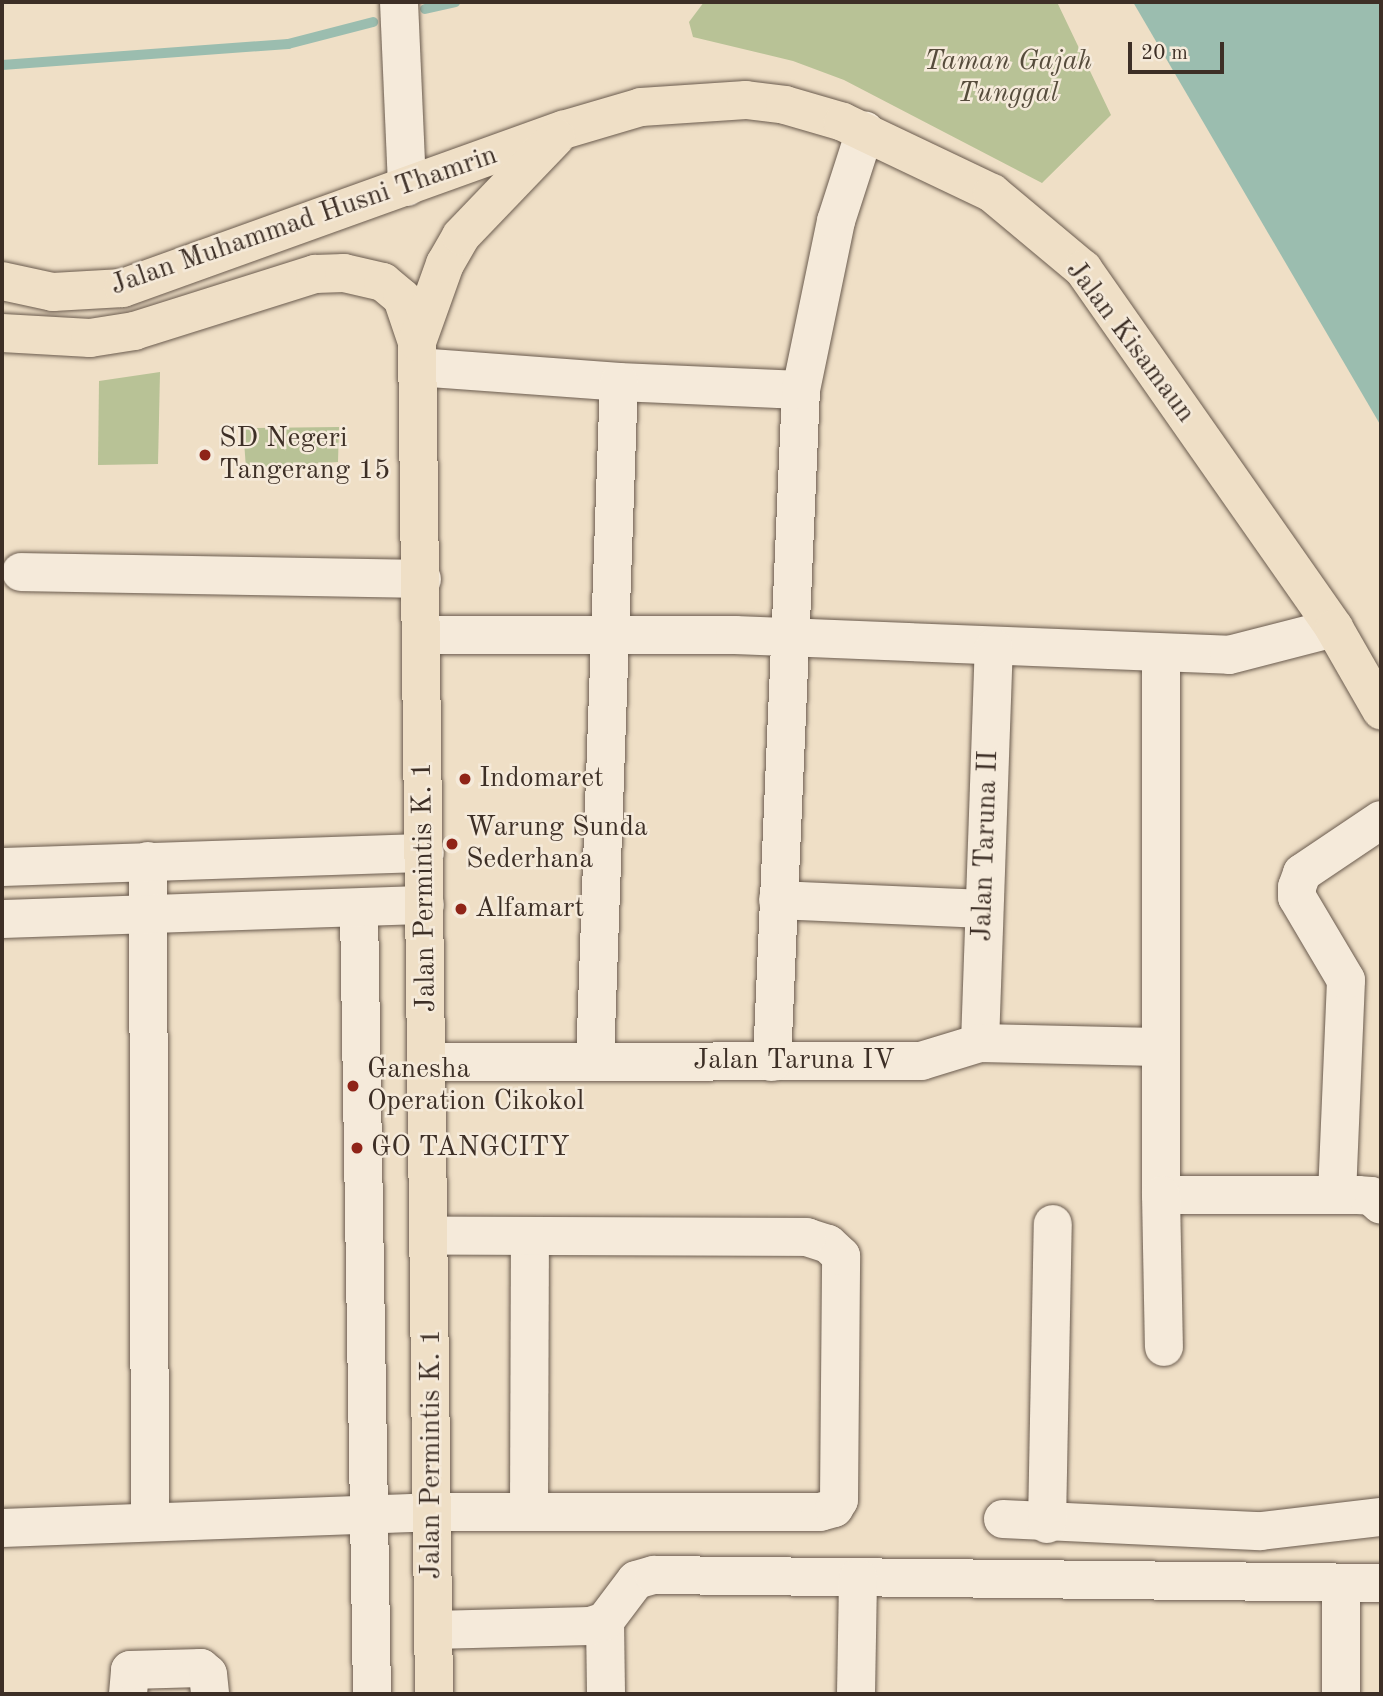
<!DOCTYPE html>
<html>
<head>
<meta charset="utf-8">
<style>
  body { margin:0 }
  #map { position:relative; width:1383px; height:1696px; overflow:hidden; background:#efdfc6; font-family:"Old Standard TT",serif }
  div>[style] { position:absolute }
  .green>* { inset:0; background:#b8c296 }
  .water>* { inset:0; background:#9bbdaf }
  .stream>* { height:10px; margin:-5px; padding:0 5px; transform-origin:5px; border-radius:5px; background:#9bbdaf }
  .roads { filter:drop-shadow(0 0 2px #6a5b4e) drop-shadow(0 0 2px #6a5b4e) }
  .minor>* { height:38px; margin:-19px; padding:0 19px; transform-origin:19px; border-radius:19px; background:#f5eada }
  .major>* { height:38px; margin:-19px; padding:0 19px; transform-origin:19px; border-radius:19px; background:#efdfc6 }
  .dots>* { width:19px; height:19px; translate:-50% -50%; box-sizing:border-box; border:4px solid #f5eada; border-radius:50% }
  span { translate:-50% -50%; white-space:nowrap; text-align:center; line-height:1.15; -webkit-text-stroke:5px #f5eada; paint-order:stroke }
  .park-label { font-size:28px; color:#564c3c; font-style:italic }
  .street-label { font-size:28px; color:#3d2f26 }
  .poi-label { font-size:28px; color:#3d2f26 }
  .left { translate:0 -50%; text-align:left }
  .frame { position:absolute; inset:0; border:4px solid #3d2f26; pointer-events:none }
  .scale { position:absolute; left:1128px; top:42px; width:96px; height:32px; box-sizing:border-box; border:4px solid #3d2f26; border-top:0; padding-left:9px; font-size:21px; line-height:24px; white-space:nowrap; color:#3d2f26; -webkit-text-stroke:5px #f5eada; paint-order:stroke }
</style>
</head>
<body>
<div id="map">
  <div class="green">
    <div style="clip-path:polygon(704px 2px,1057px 2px,1111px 115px,1042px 183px,844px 80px,793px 61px,693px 37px,689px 22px)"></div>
    <div style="clip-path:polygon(160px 372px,158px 464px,98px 465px,99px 381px)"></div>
    <div style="clip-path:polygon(339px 427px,338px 462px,246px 468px,243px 428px)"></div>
  </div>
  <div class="water">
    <div style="clip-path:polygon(1133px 2px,1381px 2px,1381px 426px)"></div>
  </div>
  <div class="stream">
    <div style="left:425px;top:9px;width:31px;rotate:-13deg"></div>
    <div style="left:2px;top:65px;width:287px;rotate:-4.2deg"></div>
    <div style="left:288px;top:44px;width:88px;rotate:-14.5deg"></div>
  </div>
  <div class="roads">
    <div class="minor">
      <div style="left:399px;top:2px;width:185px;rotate:87.5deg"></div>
      <div style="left:417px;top:367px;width:203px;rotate:4.2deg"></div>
      <div style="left:619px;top:382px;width:182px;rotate:2.5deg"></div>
      <div style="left:21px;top:572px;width:401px;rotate:1deg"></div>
      <div style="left:422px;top:635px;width:313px"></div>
      <div style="left:735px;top:635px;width:494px;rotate:2.3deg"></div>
      <div style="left:1229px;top:655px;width:108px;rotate:-14.4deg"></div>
      <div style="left:1161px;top:655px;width:540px;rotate:90deg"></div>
      <div style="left:1161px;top:1195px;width:197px"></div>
      <div style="left:1358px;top:1195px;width:13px;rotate:4deg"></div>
      <div style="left:1371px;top:1196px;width:13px;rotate:42deg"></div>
      <div style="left:148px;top:861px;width:659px;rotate:89.83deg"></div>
      <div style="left:2px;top:867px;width:423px;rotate:-1.9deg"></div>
      <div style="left:778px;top:900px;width:205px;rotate:2.5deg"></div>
      <div style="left:359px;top:910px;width:784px;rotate:89.05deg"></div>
      <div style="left:2px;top:919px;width:423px;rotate:-1.9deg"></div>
      <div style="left:980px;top:1043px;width:395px;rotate:-88deg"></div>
      <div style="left:595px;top:1061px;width:679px;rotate:-87.98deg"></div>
      <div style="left:427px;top:1062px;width:494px;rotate:-0.1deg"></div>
      <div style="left:921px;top:1061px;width:62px;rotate:-17deg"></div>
      <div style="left:980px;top:1043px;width:178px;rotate:1.3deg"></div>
      <div style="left:772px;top:1062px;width:673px;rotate:-87.53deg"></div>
      <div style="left:801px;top:390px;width:173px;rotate:-78.3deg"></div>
      <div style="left:836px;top:221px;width:95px;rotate:-72.1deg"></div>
      <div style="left:1161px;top:1195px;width:152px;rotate:88.9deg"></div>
      <div style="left:1337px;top:1195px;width:215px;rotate:-87.6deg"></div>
      <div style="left:1346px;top:980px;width:96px;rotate:-120.6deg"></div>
      <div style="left:1297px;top:897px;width:10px;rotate:-90deg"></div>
      <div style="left:1297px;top:887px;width:15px;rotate:-70deg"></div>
      <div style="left:1302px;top:873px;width:95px;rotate:-33.9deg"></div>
      <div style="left:529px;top:1511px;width:274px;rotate:-89.8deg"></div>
      <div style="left:1003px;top:1519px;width:258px;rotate:2.7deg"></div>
      <div style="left:1261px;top:1531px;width:121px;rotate:-6.7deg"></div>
      <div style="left:1047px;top:1524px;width:300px;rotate:-88.9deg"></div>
      <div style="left:2px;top:1528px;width:430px;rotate:-2.1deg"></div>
      <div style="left:432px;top:1512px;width:388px"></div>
      <div style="left:820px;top:1512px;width:15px;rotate:-16deg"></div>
      <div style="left:834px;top:1508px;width:9px;rotate:-58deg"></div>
      <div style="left:839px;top:1500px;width:244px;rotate:-89.5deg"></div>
      <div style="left:841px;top:1256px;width:18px;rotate:-137deg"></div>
      <div style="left:828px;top:1244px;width:22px;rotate:-162deg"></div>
      <div style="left:807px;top:1237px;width:376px;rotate:-179.8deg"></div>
      <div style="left:605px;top:1621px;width:73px;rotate:89.2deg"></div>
      <div style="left:433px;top:1630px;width:157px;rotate:-1.5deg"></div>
      <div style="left:590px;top:1626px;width:16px;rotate:-18deg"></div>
      <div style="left:605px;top:1621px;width:51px;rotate:-52.9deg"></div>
      <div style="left:636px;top:1580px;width:19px;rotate:-16deg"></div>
      <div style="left:654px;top:1575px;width:727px;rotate:0.63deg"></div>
      <div style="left:128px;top:1694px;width:24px;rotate:-85deg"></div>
      <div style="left:130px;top:1670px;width:71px;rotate:-1.6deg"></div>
      <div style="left:201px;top:1668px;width:9px;rotate:41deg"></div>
      <div style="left:208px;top:1674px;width:20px;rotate:84deg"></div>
      <div style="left:856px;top:1694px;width:116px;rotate:-89deg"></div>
      <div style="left:1341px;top:1694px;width:111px;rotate:-90deg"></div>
    </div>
    <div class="major">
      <div style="left:2px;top:281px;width:52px;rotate:12.2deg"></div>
      <div style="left:53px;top:292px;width:70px;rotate:-3.3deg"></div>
      <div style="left:123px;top:288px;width:468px;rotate:-19.8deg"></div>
      <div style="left:563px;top:130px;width:81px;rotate:-16.4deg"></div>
      <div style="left:641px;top:107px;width:105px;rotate:-3.8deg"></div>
      <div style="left:746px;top:100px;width:39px;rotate:7deg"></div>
      <div style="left:785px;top:105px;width:60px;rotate:16.3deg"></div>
      <div style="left:843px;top:122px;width:165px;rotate:25.5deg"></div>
      <div style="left:992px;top:193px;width:119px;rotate:39.9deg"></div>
      <div style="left:1083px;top:269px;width:438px;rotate:55deg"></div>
      <div style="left:1334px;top:628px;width:95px;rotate:60.2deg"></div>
      <div style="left:2px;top:333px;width:88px;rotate:3.3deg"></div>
      <div style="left:90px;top:338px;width:45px;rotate:-9deg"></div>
      <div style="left:134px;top:331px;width:190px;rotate:-17.5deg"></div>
      <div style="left:315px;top:274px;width:29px;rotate:-2deg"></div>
      <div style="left:344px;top:273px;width:40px;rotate:13deg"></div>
      <div style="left:383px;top:282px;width:25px;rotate:40deg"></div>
      <div style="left:402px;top:298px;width:46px;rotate:71.2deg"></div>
      <div style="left:434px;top:1694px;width:1352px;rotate:-90.72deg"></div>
      <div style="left:417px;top:342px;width:83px;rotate:-70.3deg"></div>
      <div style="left:445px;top:264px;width:32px;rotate:-60deg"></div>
      <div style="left:461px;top:236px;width:137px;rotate:-46.2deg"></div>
    </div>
  </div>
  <div class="dots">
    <div style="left:205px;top:455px;background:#8f2418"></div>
    <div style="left:465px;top:779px;background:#8f2418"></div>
    <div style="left:452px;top:844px;background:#8f2418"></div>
    <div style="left:461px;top:909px;background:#8f2418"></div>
    <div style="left:353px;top:1086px;background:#8f2418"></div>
    <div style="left:357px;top:1148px;background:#8f2418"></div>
  </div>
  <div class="park-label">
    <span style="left:1008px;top:78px">Taman Gajah<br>Tunggal</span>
  </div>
  <div class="street-label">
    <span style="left:304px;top:221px;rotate:-19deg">Jalan Muhammad Husni Thamrin</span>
    <span style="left:1130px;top:342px;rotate:53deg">Jalan Kisamaun</span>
    <span style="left:986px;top:846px;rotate:-88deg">Jalan Taruna II</span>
    <span style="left:425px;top:887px;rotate:-91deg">Jalan Permintis K. 1</span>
    <span style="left:794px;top:1061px">Jalan Taruna IV</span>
    <span style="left:432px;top:1454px;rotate:-90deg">Jalan Permintis K. 1</span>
  </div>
  <div class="poi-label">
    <span class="left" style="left:219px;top:455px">SD Negeri<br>Tangerang 15</span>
    <span class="left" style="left:479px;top:779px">Indomaret</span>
    <span class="left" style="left:466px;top:844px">Warung Sunda<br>Sederhana</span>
    <span class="left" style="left:475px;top:909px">Alfamart</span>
    <span class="left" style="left:367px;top:1086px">Ganesha<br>Operation Cikokol</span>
    <span class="left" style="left:371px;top:1148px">GO TANGCITY</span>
  </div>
  <div class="frame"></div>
  <div class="scale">20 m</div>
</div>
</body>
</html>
